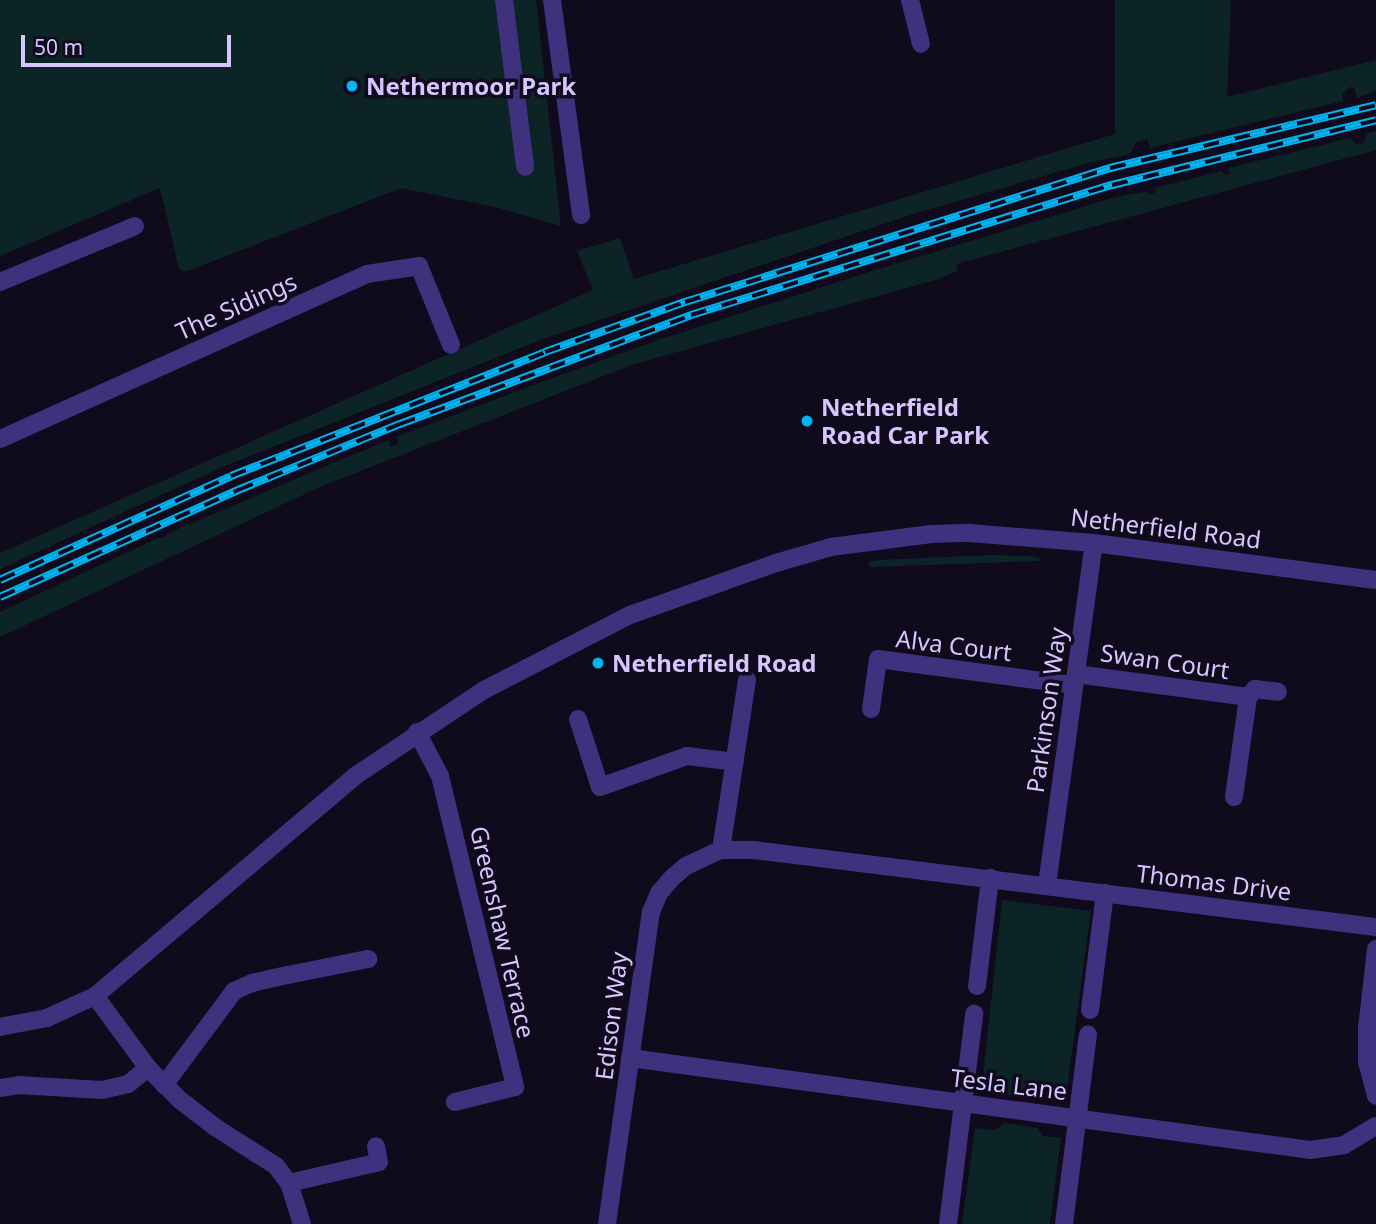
<!DOCTYPE html>
<html>
<head>
<meta charset="utf-8">
<style>
  body { margin:0 }
  #map { position:relative; width:1376px; height:1224px; overflow:hidden; background:#100a1d; font-family:"Noto Sans",sans-serif }
  div>[style] { position:absolute }
  .green>* { inset:0; background:#0d2427 }
  .service>* { height:18px; margin:-9px; padding:0 9px; transform-origin:9px; border-radius:9px; background:#40317f }
  .minor>* { height:18px; margin:-9px; padding:0 9px; transform-origin:9px; border-radius:9px; background:#40317f }
  .rail>* { height:8px; margin-top:-4px; transform-origin:0; background:repeating-linear-gradient(90deg,#100a1d 0 16px,#00b4f1 0 32px); box-sizing:border-box; border-block:2px solid #00b4f1 }
  .dots>* { width:19px; height:19px; translate:-50% -50%; box-sizing:border-box; border:4px solid #100a1d; border-radius:50% }
  span { translate:-50% -50%; white-space:nowrap; text-align:center; line-height:1.15; -webkit-text-stroke:7px #100a1d; paint-order:stroke }
  .poi-label { font-size:24px; color:#d5c6ff; font-weight:700 }
  .left { translate:0 -50%; text-align:left }
  .street-label { font-size:24px; color:#d5c6ff }
  .scale { position:absolute; left:21px; top:35px; width:210px; height:32px; box-sizing:border-box; border:4px solid #d5c6ff; border-top:0; padding-left:9px; font-size:21px; line-height:24px; white-space:nowrap; color:#d5c6ff; -webkit-text-stroke:5px #100a1d; paint-order:stroke }
</style>
</head>
<body>
<div id="map">
  <div class="green">
    <div style="clip-path:polygon(0 0,536px 0,561px 226px,495px 207px,401px 188px,185px 272px,179px 269px,160px 188px,0 256px)"></div>
    <div style="clip-path:polygon(1115px 0,1231px 0,1227px 97px,1376px 60px,1376px 91px,1357px 98px,1354px 87px,1350px 87px,1342px 94px,1343px 101px,1150px 148px,1147px 139px,1136px 142px,1130px 154px,1088px 163px,913px 214px,543px 339px,227px 465px,0 569px,0 553px,593px 290px,577px 251px,620px 238px,634px 279px,1115px 134px)"></div>
    <div style="clip-path:polygon(1376px 131px,1376px 150px,956px 264px,958px 271px,932px 281px,634px 364px,322px 486px,0 637px,0 612px,158px 538px,166px 537px,166px 534px,388px 440px,391px 447px,399px 443px,396px 437px,539px 383px,661px 339px,869px 272px,1116px 197px,1148px 191px,1149px 195px,1156px 192px,1155px 188px,1222px 171px,1224px 175px,1230px 174px,1228px 168px,1350px 138px,1356px 144px,1364px 143px,1367px 133px)"></div>
    <div style="clip-path:polygon(992px 555px,1031px 556px,1041px 558px,1041px 561px,869px 567px,869px 562px,879px 560px)"></div>
    <div style="clip-path:polygon(1002px 900px,1091px 911px,1066px 1096px,1047px 1093px,1040px 1098px,1003px 1094px,999px 1088px,982px 1086px)"></div>
    <div style="clip-path:polygon(1004px 1123px,1037px 1128px,1043px 1136px,1061px 1138px,1050px 1224px,962px 1224px,975px 1128px,995px 1130px)"></div>
  </div>
  <div class="service">
    <div style="left:504px;top:0;width:168px;rotate:82.8deg"></div>
    <div style="left:0;top:282px;width:146px;rotate:-22.5deg"></div>
    <div style="left:0;top:439px;width:402px;rotate:-24.2deg"></div>
    <div style="left:367px;top:274px;width:53px;rotate:-8.7deg"></div>
    <div style="left:419px;top:266px;width:85px;rotate:67.9deg"></div>
    <div style="left:578px;top:719px;width:71px;rotate:72.1deg"></div>
    <div style="left:600px;top:787px;width:92px;rotate:-19.6deg"></div>
    <div style="left:687px;top:756px;width:48px;rotate:7.1deg"></div>
    <div style="left:417px;top:732px;width:50px;rotate:62.4deg"></div>
    <div style="left:440px;top:776px;width:320px;rotate:76.4deg"></div>
    <div style="left:515px;top:1087px;width:62px;rotate:166deg"></div>
    <div style="left:721px;top:850px;width:172px;rotate:-81.3deg"></div>
    <div style="left:288px;top:975px;width:82px;rotate:-11.3deg"></div>
    <div style="left:977px;top:986px;width:109px;rotate:-83.1deg"></div>
    <div style="left:1090px;top:1010px;width:118px;rotate:-82.7deg"></div>
    <div style="left:0;top:1088px;width:19px;rotate:-9deg"></div>
    <div style="left:19px;top:1085px;width:83px;rotate:3.4deg"></div>
    <div style="left:102px;top:1090px;width:27px;rotate:-13deg"></div>
    <div style="left:128px;top:1084px;width:26px;rotate:-39deg"></div>
    <div style="left:948px;top:1224px;width:212px;rotate:-82.9deg"></div>
    <div style="left:1064px;top:1224px;width:191px;rotate:-82.8deg"></div>
  </div>
  <div class="minor">
    <div style="left:552px;top:0;width:217px;rotate:82.3deg"></div>
    <div style="left:910px;top:0;width:45px;rotate:76deg"></div>
    <div style="left:1076px;top:674px;width:174px;rotate:7.6deg"></div>
    <div style="left:871px;top:709px;width:50px;rotate:-82deg"></div>
    <div style="left:878px;top:659px;width:198px;rotate:7.6deg"></div>
    <div style="left:1234px;top:797px;width:101px;rotate:-82deg"></div>
    <div style="left:1248px;top:697px;width:11px;rotate:-49deg"></div>
    <div style="left:1255px;top:689px;width:23px;rotate:7deg"></div>
    <div style="left:1047px;top:885px;width:345px;rotate:-82.2deg"></div>
    <div style="left:1376px;top:949px;width:80px;rotate:96.5deg"></div>
    <div style="left:1367px;top:1028px;width:34px;rotate:90deg"></div>
    <div style="left:1367px;top:1062px;width:35px;rotate:75deg"></div>
    <div style="left:95px;top:996px;width:89px;rotate:53.6deg"></div>
    <div style="left:148px;top:1068px;width:45px;rotate:45deg"></div>
    <div style="left:180px;top:1100px;width:44px;rotate:37.6deg"></div>
    <div style="left:215px;top:1127px;width:72px;rotate:32.6deg"></div>
    <div style="left:276px;top:1166px;width:21px;rotate:53deg"></div>
    <div style="left:289px;top:1183px;width:43px;rotate:72.4deg"></div>
    <div style="left:0;top:1027px;width:48px;rotate:-10.8deg"></div>
    <div style="left:47px;top:1018px;width:53px;rotate:-24.6deg"></div>
    <div style="left:95px;top:996px;width:341px;rotate:-40.2deg"></div>
    <div style="left:355px;top:776px;width:155px;rotate:-33.7deg"></div>
    <div style="left:484px;top:690px;width:164px;rotate:-27.2deg"></div>
    <div style="left:630px;top:615px;width:155px;rotate:-19.6deg"></div>
    <div style="left:776px;top:563px;width:57px;rotate:-16.2deg"></div>
    <div style="left:831px;top:547px;width:101px;rotate:-7.4deg"></div>
    <div style="left:931px;top:534px;width:38px;rotate:-2deg"></div>
    <div style="left:969px;top:533px;width:125px;rotate:4.6deg"></div>
    <div style="left:1094px;top:543px;width:284px;rotate:7.5deg"></div>
    <div style="left:630px;top:1058px;width:686px;rotate:7.7deg"></div>
    <div style="left:1310px;top:1150px;width:34px;rotate:-8deg"></div>
    <div style="left:1344px;top:1145px;width:37px;rotate:-31deg"></div>
    <div style="left:164px;top:1085px;width:117px;rotate:-53.3deg"></div>
    <div style="left:234px;top:991px;width:20px;rotate:-24deg"></div>
    <div style="left:252px;top:983px;width:37px;rotate:-13deg"></div>
    <div style="left:289px;top:1183px;width:92px;rotate:-13.1deg"></div>
    <div style="left:379px;top:1162px;width:16px;rotate:-101deg"></div>
    <div style="left:607px;top:1224px;width:315px;rotate:-82deg"></div>
    <div style="left:651px;top:912px;width:21px;rotate:-67deg"></div>
    <div style="left:659px;top:893px;width:20px;rotate:-49deg"></div>
    <div style="left:672px;top:878px;width:18px;rotate:-41deg"></div>
    <div style="left:686px;top:866px;width:38px;rotate:-25deg"></div>
    <div style="left:721px;top:850px;width:33px"></div>
    <div style="left:754px;top:850px;width:627px;rotate:7.06deg"></div>
  </div>
  <div class="rail">
    <div style="left:0;top:580px;width:253px;rotate:-24.2deg"></div>
    <div style="left:231px;top:476px;width:338px;rotate:-21.5deg"></div>
    <div style="left:545px;top:352px;width:149px;rotate:-19.7deg"></div>
    <div style="left:685px;top:302px;width:446px;rotate:-17.5deg"></div>
    <div style="left:1110px;top:168px;width:273px;rotate:-13.3deg"></div>
    <div style="left:0;top:597px;width:261px;rotate:-24.2deg"></div>
    <div style="left:238px;top:490px;width:175px;rotate:-22.2deg"></div>
    <div style="left:400px;top:424px;width:311px;rotate:-20.5deg"></div>
    <div style="left:691px;top:315px;width:441px;rotate:-17.2deg"></div>
    <div style="left:1112px;top:185px;width:272px;rotate:-13.8deg"></div>
  </div>
  <div class="dots">
    <div style="left:352px;top:86px;background:#00b4f1"></div>
    <div style="left:807px;top:421px;background:#00b4f1"></div>
    <div style="left:598px;top:663px;background:#00b4f1"></div>
  </div>
  <div class="poi-label">
    <span class="left" style="left:366px;top:86px">Nethermoor Park</span>
    <span class="left" style="left:821px;top:421px">Netherfield<br>Road Car Park</span>
    <span class="left" style="left:612px;top:663px">Netherfield Road</span>
  </div>
  <div class="street-label">
    <span style="left:236px;top:306px;rotate:-24deg">The Sidings</span>
    <span style="left:1166px;top:528px;rotate:7deg">Netherfield Road</span>
    <span style="left:954px;top:645px;rotate:7deg">Alva Court</span>
    <span style="left:1165px;top:661px;rotate:8deg">Swan Court</span>
    <span style="left:1046px;top:710px;rotate:-82deg">Parkinson Way</span>
    <span style="left:1214px;top:882px;rotate:7deg">Thomas Drive</span>
    <span style="left:503px;top:932px;rotate:77deg">Greenshaw Terrace</span>
    <span style="left:611px;top:1016px;rotate:-83deg">Edison Way</span>
    <span style="left:1009px;top:1084px;rotate:7deg">Tesla Lane</span>
  </div>
  <div class="scale">50 m</div>
</div>
</body>
</html>
